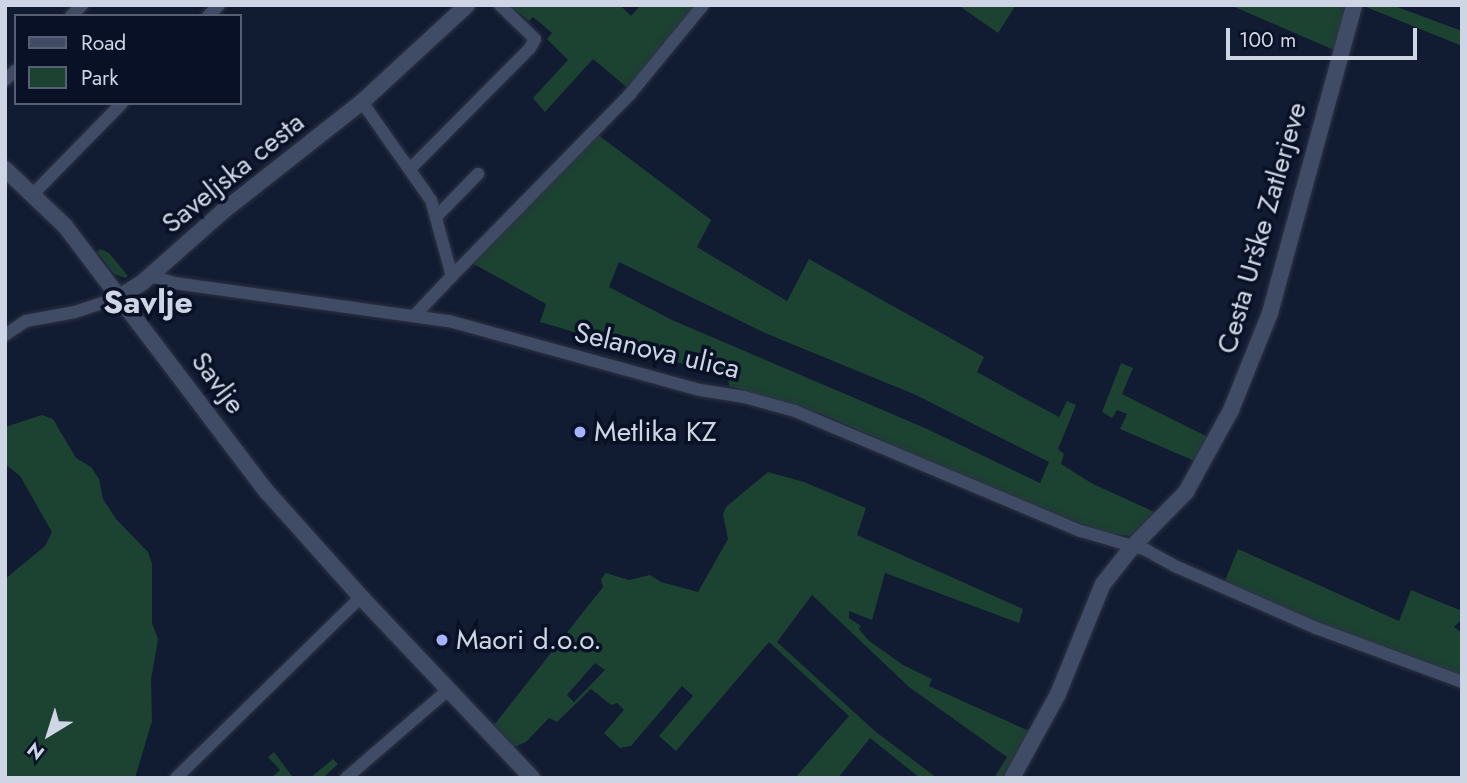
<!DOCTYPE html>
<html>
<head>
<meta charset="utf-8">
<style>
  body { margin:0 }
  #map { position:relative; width:1467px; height:783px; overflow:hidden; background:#111b31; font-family:Jost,sans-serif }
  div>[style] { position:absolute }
  .green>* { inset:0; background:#1c4232 }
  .roads { filter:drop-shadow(0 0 2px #2e3345) drop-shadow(0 0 2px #2e3345) }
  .minor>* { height:12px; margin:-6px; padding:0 6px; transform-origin:6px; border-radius:6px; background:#404c65 }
  .tertiary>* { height:16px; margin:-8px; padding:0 8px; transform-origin:8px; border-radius:8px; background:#404c65 }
  .dots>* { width:19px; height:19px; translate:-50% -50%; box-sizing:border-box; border:4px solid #091126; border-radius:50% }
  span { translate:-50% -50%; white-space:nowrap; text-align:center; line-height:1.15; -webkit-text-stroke:7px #091126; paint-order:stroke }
  .street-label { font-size:28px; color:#ced5e4 }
  .poi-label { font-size:28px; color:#ced5e4 }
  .left { translate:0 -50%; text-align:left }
  .quarter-label { font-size:32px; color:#ced5e4; font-weight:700 }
  .frame { position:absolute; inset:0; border:7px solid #ced5e4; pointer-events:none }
  .legend { position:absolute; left:14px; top:14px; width:228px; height:91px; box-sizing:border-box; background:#091126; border:2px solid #585f72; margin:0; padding:9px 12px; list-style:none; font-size:21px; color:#ced5e4 }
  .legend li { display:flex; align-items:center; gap:14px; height:35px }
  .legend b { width:35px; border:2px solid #585f72 }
  .north { position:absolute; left:14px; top:699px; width:70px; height:70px; -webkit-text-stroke:5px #091126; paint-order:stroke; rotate:218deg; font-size:19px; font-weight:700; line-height:28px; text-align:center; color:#ced5e4 }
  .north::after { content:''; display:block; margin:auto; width:24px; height:32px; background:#ced5e4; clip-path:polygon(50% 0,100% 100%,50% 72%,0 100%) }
  .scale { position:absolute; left:1226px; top:28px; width:191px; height:32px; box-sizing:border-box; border:4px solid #ced5e4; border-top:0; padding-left:9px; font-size:21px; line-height:24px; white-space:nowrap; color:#ced5e4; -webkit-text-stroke:5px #091126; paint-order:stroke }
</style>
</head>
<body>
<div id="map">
  <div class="green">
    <div style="clip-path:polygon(509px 5px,620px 5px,631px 16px,641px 5px,699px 5px,630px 90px,593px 59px,545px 112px,533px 98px,568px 60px,547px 39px,552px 33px,533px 17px,529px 21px)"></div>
    <div style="clip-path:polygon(958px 5px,1016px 5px,998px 33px)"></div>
    <div style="clip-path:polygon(1230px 5px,1347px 5px,1334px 50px)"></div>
    <div style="clip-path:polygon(1361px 5px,1392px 5px,1462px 31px,1462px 46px)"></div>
    <div style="clip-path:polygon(evenodd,597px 134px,711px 220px,697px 247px,787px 301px,809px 259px,984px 357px,977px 372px,1031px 402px,1059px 417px,1067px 401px,1076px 405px,1058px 449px,1064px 454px,1061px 464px,1093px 484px,1161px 515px,1131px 536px,1105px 533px,1007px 495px,819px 413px,729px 386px,728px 377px,540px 322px,546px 304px,470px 262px,597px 134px,619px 262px,765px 333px,916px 395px,1049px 462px,1040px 483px,925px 428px,672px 320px,609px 287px,619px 262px)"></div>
    <div style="clip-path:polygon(100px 249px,109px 253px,128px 276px,125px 278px,114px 274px,97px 252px)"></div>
    <div style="clip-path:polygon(1121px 363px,1133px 368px,1122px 394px,1210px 438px,1197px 462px,1120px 429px,1127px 414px,1117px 410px,1112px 418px,1102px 412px)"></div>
    <div style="clip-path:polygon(42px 415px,53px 419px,76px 458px,91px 467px,99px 479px,103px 499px,116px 519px,148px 552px,152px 564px,152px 623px,158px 639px,151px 680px,152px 721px,135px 778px,5px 778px,5px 579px,45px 546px,52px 532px,20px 476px,5px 464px,5px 427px)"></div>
    <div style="clip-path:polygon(evenodd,768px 472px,804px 482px,866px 508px,857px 535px,1023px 609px,1019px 623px,885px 573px,872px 620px,849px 611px,849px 618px,861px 626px,859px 629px,868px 640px,903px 665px,932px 679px,929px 686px,1029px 731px,1002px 778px,994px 778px,1007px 757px,909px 687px,812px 595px,777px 642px,876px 732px,937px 778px,920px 778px,870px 738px,838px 778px,795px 778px,849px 716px,769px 642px,676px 751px,659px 736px,693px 696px,682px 686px,631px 746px,620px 748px,604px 733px,624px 710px,617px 703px,611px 705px,591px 689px,557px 722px,549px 718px,526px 742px,514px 747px,494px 725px,603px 587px,601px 579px,606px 573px,629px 580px,650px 575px,661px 582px,698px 592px,728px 539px,723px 514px,726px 507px,768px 472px,595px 663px,605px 670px,574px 702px,567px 695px,595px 663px)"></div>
    <div style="clip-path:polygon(1238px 549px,1399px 621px,1411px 590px,1462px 611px,1462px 619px,1454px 627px,1462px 633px,1462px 677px,1323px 625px,1224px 583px)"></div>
    <div style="clip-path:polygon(274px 752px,292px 776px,294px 778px,271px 778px,280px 770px,268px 757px)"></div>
    <div style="clip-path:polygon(333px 759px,338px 764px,323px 778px,310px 778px)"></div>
  </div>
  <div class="roads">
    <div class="minor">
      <div style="left:71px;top:16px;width:16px;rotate:-45deg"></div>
      <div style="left:208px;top:16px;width:16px;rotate:-45deg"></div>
      <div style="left:5px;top:80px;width:15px;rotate:-42deg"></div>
      <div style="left:362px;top:102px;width:120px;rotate:54.9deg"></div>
      <div style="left:431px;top:200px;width:79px;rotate:74.6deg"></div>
      <div style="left:452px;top:276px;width:54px;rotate:133.5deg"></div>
      <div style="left:410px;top:169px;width:170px;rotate:-45.2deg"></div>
      <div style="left:530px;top:48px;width:10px;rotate:-61deg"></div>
      <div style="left:535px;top:39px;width:49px;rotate:-135.8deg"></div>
      <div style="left:34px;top:193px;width:126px;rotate:-45.6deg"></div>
      <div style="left:437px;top:216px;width:59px;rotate:-45.7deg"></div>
      <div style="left:150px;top:276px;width:25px;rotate:16deg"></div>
      <div style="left:174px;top:283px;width:278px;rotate:7.9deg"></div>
      <div style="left:449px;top:321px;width:260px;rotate:15.4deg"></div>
      <div style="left:700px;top:390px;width:45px;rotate:9deg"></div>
      <div style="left:744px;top:397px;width:53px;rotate:15.4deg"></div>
      <div style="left:795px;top:411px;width:310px;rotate:22.8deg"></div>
      <div style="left:1081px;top:531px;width:68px;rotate:16.3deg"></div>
      <div style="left:1146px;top:550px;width:35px;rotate:29deg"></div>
      <div style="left:1177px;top:567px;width:152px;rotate:23.7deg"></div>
      <div style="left:1316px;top:628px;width:156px;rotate:20.3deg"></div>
      <div style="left:452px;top:276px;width:255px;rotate:-45.6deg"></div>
      <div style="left:630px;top:94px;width:115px;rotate:-50.6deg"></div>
      <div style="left:5px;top:335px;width:25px;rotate:-34deg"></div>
      <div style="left:26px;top:321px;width:50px;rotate:-10.4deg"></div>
      <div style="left:75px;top:312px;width:47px;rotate:-18.4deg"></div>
      <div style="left:176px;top:778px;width:259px;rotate:-44.4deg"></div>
      <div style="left:346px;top:778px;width:136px;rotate:-40.8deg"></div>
    </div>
    <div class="tertiary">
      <div style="left:5px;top:169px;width:83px;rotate:43.5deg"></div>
      <div style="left:65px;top:226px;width:335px;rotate:52.8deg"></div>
      <div style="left:268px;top:493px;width:140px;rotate:48.2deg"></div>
      <div style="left:361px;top:597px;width:249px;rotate:46.6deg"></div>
      <div style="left:120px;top:297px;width:27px;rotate:-33deg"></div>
      <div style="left:143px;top:282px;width:106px;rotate:-41.5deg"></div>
      <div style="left:222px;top:212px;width:178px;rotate:-38.2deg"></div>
      <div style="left:362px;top:102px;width:143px;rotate:-42.7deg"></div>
      <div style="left:1012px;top:778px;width:96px;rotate:-61.3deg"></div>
      <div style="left:1058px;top:694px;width:119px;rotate:-67.8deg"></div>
      <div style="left:1103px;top:584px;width:48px;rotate:-51.7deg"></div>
      <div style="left:1133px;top:546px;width:76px;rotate:-45.5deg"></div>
      <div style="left:1186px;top:492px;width:94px;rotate:-61.2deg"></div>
      <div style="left:1231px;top:410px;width:105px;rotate:-68.1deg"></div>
      <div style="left:1270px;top:313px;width:319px;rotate:-74.7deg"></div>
    </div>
  </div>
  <div class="dots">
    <div style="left:580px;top:432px;background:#a7b1fc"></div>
    <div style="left:442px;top:640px;background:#a7b1fc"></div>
  </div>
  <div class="street-label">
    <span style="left:233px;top:173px;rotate:-39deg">Saveljska cesta</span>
    <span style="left:1262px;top:228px;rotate:-74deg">Cesta Urške Zatlerjeve</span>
    <span style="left:657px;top:351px;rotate:13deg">Selanova ulica</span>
    <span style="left:218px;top:383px;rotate:53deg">Savlje</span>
  </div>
  <div class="poi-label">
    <span class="left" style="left:594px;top:432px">Metlika KZ</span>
    <span class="left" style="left:456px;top:640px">Maori d.o.o.</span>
  </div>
  <div class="quarter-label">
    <span style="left:148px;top:302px">Savlje</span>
  </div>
  <div class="frame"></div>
  <ul class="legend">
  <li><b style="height:9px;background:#404c65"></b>Road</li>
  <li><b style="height:19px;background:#1c4232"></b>Park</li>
  </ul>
  <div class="north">N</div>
  <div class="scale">100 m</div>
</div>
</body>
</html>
